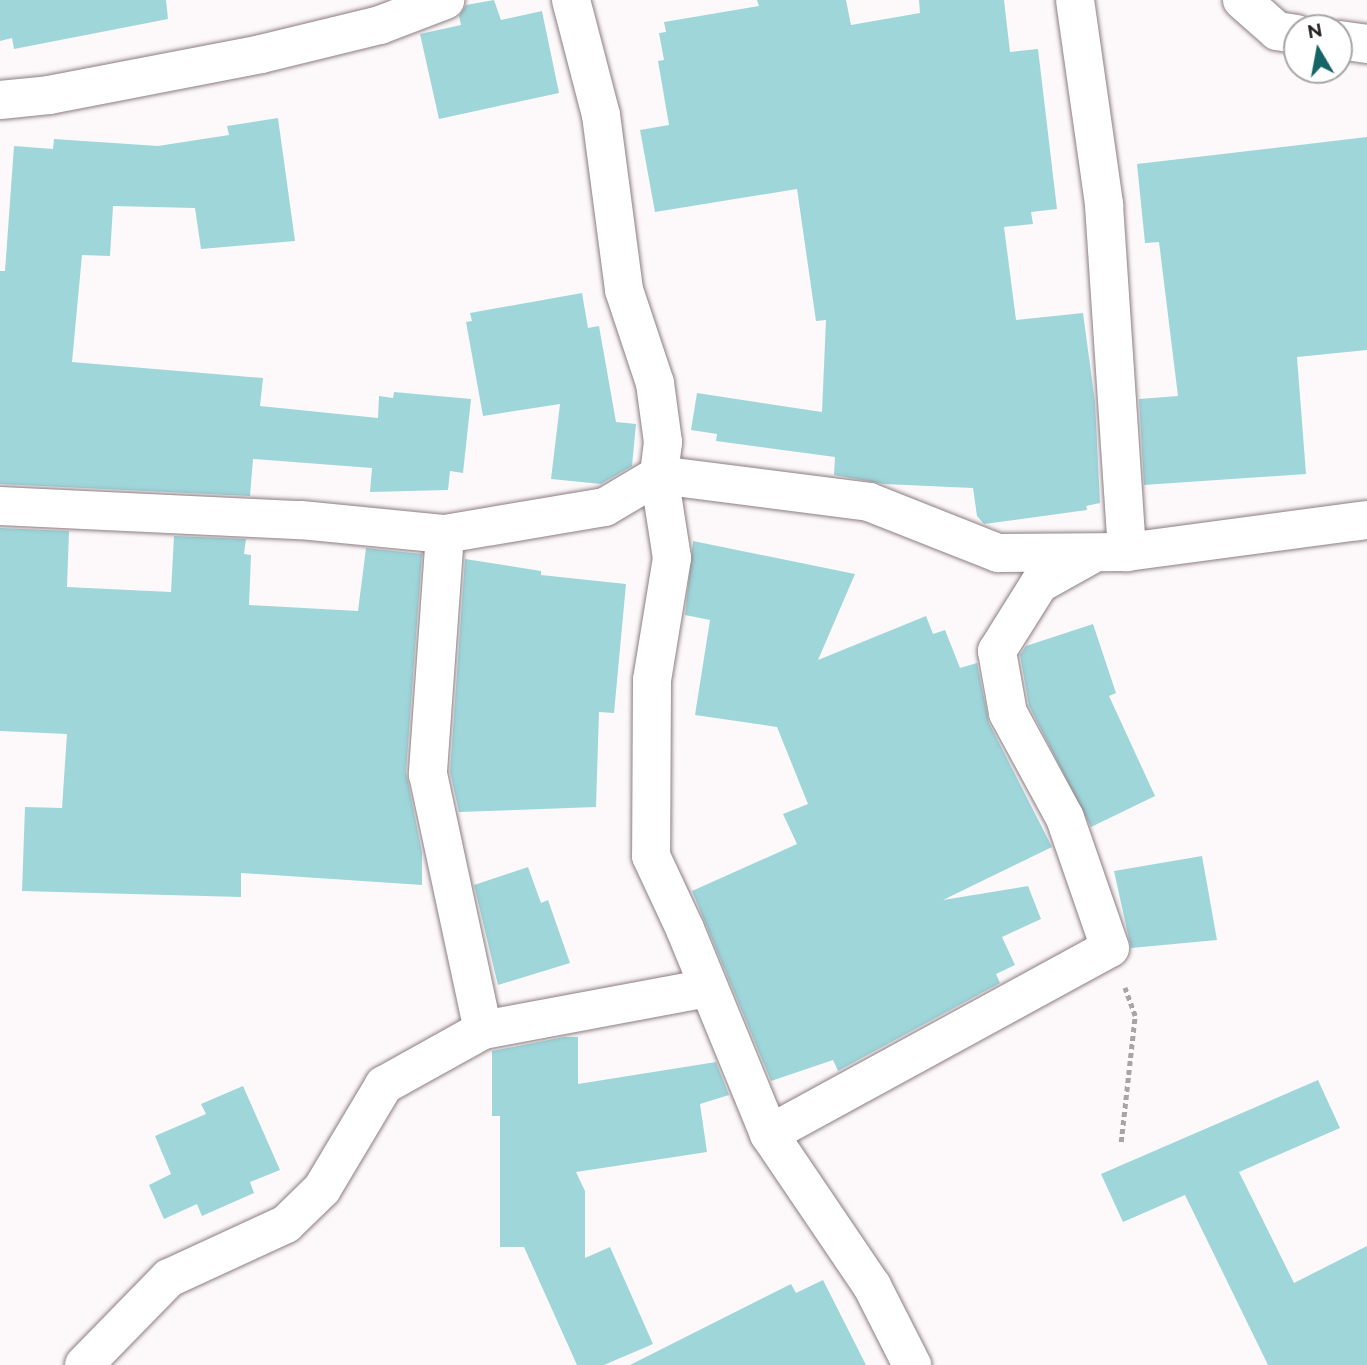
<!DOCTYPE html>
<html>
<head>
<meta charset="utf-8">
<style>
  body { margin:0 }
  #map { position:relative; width:1367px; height:1365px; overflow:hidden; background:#fdf9fa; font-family:Raleway,sans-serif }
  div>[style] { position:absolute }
  .building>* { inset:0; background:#9ed6da }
  .path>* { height:4.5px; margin-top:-2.25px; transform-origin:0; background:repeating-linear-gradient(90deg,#a8a3a4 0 5px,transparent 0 8.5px) }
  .roads { filter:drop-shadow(0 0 2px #8c7d81) drop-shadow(0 0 2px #8c7d81) }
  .street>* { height:38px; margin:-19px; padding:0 19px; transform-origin:19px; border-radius:19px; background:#fff }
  span { translate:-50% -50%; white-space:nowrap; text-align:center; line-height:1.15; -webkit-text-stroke:7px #fff; paint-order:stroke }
  .north { position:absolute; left:1283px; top:14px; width:70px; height:70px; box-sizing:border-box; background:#fff; border:2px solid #a8a5a6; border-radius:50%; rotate:350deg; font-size:19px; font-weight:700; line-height:28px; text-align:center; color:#251f21 }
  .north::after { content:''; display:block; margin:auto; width:24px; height:32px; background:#156468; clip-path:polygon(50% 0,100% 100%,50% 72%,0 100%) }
</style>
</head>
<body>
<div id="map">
  <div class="building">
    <div style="clip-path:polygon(0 0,166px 0,168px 19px,14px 49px,12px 38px,0 41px)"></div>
    <div style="clip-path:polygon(494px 0,501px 20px,542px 11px,559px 93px,439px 119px,420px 34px,461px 25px,459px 16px,466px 5px)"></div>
    <div style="clip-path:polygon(757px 0,846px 0,851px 25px,920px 13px,919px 0,1004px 0,1010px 52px,1038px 49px,1057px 209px,1031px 212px,1033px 224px,1004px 227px,1016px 320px,1083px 313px,1095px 402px,1100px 503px,1086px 506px,1087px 510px,984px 524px,977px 516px,973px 488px,884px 484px,834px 475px,835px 457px,716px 441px,717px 434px,691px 430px,697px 393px,822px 412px,826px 320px,816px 321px,797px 189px,655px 212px,640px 130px,669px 125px,658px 61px,664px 60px,659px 33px,666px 32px,664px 22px,759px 6px)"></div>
    <div style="clip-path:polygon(278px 118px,295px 241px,201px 249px,195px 208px,113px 206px,110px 256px,82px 255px,72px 362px,263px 378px,260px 406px,378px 418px,379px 396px,393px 398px,394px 392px,471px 399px,463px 473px,450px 471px,448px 490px,370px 492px,372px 468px,253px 459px,250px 496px,0 484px,0 271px,5px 271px,14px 146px,53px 149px,54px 139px,158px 146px,229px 135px,227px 126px)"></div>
    <div style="clip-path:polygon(1367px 137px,1367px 350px,1297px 357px,1306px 474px,1144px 485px,1139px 399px,1178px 396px,1159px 242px,1145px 243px,1137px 164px)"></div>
    <div style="clip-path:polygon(582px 293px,588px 328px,599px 326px,616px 422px,636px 424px,632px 466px,601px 484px,551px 479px,560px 404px,483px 416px,466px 322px,472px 321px,470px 313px)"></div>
    <div style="clip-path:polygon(0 528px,69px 531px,67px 587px,171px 592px,174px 536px,246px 539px,244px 554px,251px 555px,249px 605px,358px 611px,366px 548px,422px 554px,406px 772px,422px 852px,422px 885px,241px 873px,241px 897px,22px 891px,25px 807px,62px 808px,67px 734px,0 731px)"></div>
    <div style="clip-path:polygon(693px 541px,855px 574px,818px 660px,926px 616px,933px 634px,945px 630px,960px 668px,977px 663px,989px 723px,1052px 847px,943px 900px,1028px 886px,1041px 919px,1002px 937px,1015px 965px,996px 974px,1000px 983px,838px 1071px,833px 1060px,771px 1081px,692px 891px,797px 844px,783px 814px,808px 804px,777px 727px,695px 715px,710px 620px,685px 615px)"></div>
    <div style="clip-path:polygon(465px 559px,541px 571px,541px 575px,626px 584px,614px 713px,599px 712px,596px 807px,459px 812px,450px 772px)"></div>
    <div style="clip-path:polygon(1093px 624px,1116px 693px,1109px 696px,1155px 796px,1091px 827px,1029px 706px,1020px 655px,1026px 646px)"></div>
    <div style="clip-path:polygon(1202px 856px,1217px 940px,1131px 948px,1114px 871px)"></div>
    <div style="clip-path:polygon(528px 867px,541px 903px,548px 900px,570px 963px,498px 985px,474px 885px)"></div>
    <div style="clip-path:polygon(564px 1037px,578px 1037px,578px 1084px,716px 1062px,729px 1095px,700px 1104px,707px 1152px,576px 1172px,585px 1191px,585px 1258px,610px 1247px,653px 1344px,604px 1365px,577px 1365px,524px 1247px,500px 1247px,500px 1116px,492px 1116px,492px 1051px)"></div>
    <div style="clip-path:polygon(1318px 1080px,1340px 1128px,1239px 1172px,1294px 1283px,1367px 1246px,1367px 1365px,1268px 1365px,1185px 1195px,1123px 1222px,1101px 1174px)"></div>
    <div style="clip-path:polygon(243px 1086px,280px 1170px,250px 1182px,254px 1193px,202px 1216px,197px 1204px,164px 1219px,149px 1185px,171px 1174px,155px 1136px,206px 1114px,201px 1104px)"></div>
    <div style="clip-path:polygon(823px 1280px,866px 1365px,630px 1365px,791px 1284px,796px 1293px)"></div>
  </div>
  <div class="path">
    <div style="left:1121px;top:1142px;width:127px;rotate:-83.7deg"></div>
    <div style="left:1135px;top:1016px;width:30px;rotate:-110deg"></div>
  </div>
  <div class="roads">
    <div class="street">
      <div style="left:571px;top:0;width:119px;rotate:75.4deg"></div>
      <div style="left:601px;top:115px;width:177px;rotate:82.5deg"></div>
      <div style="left:624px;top:290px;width:98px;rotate:71.6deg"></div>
      <div style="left:655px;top:383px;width:60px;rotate:82.3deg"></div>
      <div style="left:663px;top:442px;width:33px;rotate:97deg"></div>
      <div style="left:659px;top:475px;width:84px;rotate:81.1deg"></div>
      <div style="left:672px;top:558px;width:124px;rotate:99.3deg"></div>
      <div style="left:652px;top:680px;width:176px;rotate:90.3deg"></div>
      <div style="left:651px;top:856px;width:81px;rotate:65deg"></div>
      <div style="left:685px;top:929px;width:222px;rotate:67.7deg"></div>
      <div style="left:769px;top:1134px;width:184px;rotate:55.9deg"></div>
      <div style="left:872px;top:1286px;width:89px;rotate:63.1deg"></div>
      <div style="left:1075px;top:0;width:207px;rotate:81.9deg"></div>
      <div style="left:1104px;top:205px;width:348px;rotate:86.2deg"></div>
      <div style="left:1242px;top:0;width:47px;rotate:41.5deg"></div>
      <div style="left:1277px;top:31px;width:20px;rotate:9deg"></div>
      <div style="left:1339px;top:40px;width:28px;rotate:8deg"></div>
      <div style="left:0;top:100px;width:49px;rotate:-5.8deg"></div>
      <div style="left:49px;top:95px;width:216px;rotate:-10.9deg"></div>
      <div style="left:261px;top:54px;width:122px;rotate:-13.7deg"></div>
      <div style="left:380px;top:25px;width:70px;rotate:-21deg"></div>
      <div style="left:0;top:506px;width:301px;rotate:2.7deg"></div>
      <div style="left:301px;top:520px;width:145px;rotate:5.6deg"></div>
      <div style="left:445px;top:534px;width:162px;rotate:-9.6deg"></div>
      <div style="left:605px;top:507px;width:63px;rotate:-30.7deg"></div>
      <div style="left:659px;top:475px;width:212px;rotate:7.3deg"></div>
      <div style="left:869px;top:502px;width:139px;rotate:21.6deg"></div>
      <div style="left:998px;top:553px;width:129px;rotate:-0.4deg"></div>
      <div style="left:1127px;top:552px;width:242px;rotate:-7.6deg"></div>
      <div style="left:445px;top:534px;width:241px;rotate:94.1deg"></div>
      <div style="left:428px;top:774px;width:262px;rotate:77.9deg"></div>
      <div style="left:769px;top:1134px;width:388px;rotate:-28.6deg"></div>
      <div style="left:1110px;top:948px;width:138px;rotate:-109.1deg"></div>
      <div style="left:1065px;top:818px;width:119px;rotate:-118.5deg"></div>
      <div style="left:1008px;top:713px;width:63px;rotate:-100.1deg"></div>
      <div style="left:997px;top:651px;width:79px;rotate:-57.9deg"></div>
      <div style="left:1039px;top:584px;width:57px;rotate:-29.2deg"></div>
      <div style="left:84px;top:1365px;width:122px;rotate:-45.7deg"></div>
      <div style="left:169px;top:1278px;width:129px;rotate:-24.8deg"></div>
      <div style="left:286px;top:1224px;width:50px;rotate:-44.2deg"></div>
      <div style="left:322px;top:1189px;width:121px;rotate:-59.2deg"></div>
      <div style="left:384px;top:1085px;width:113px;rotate:-29.1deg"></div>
      <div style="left:483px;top:1030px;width:228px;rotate:-10.6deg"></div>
    </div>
  </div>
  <div class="north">N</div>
</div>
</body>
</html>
